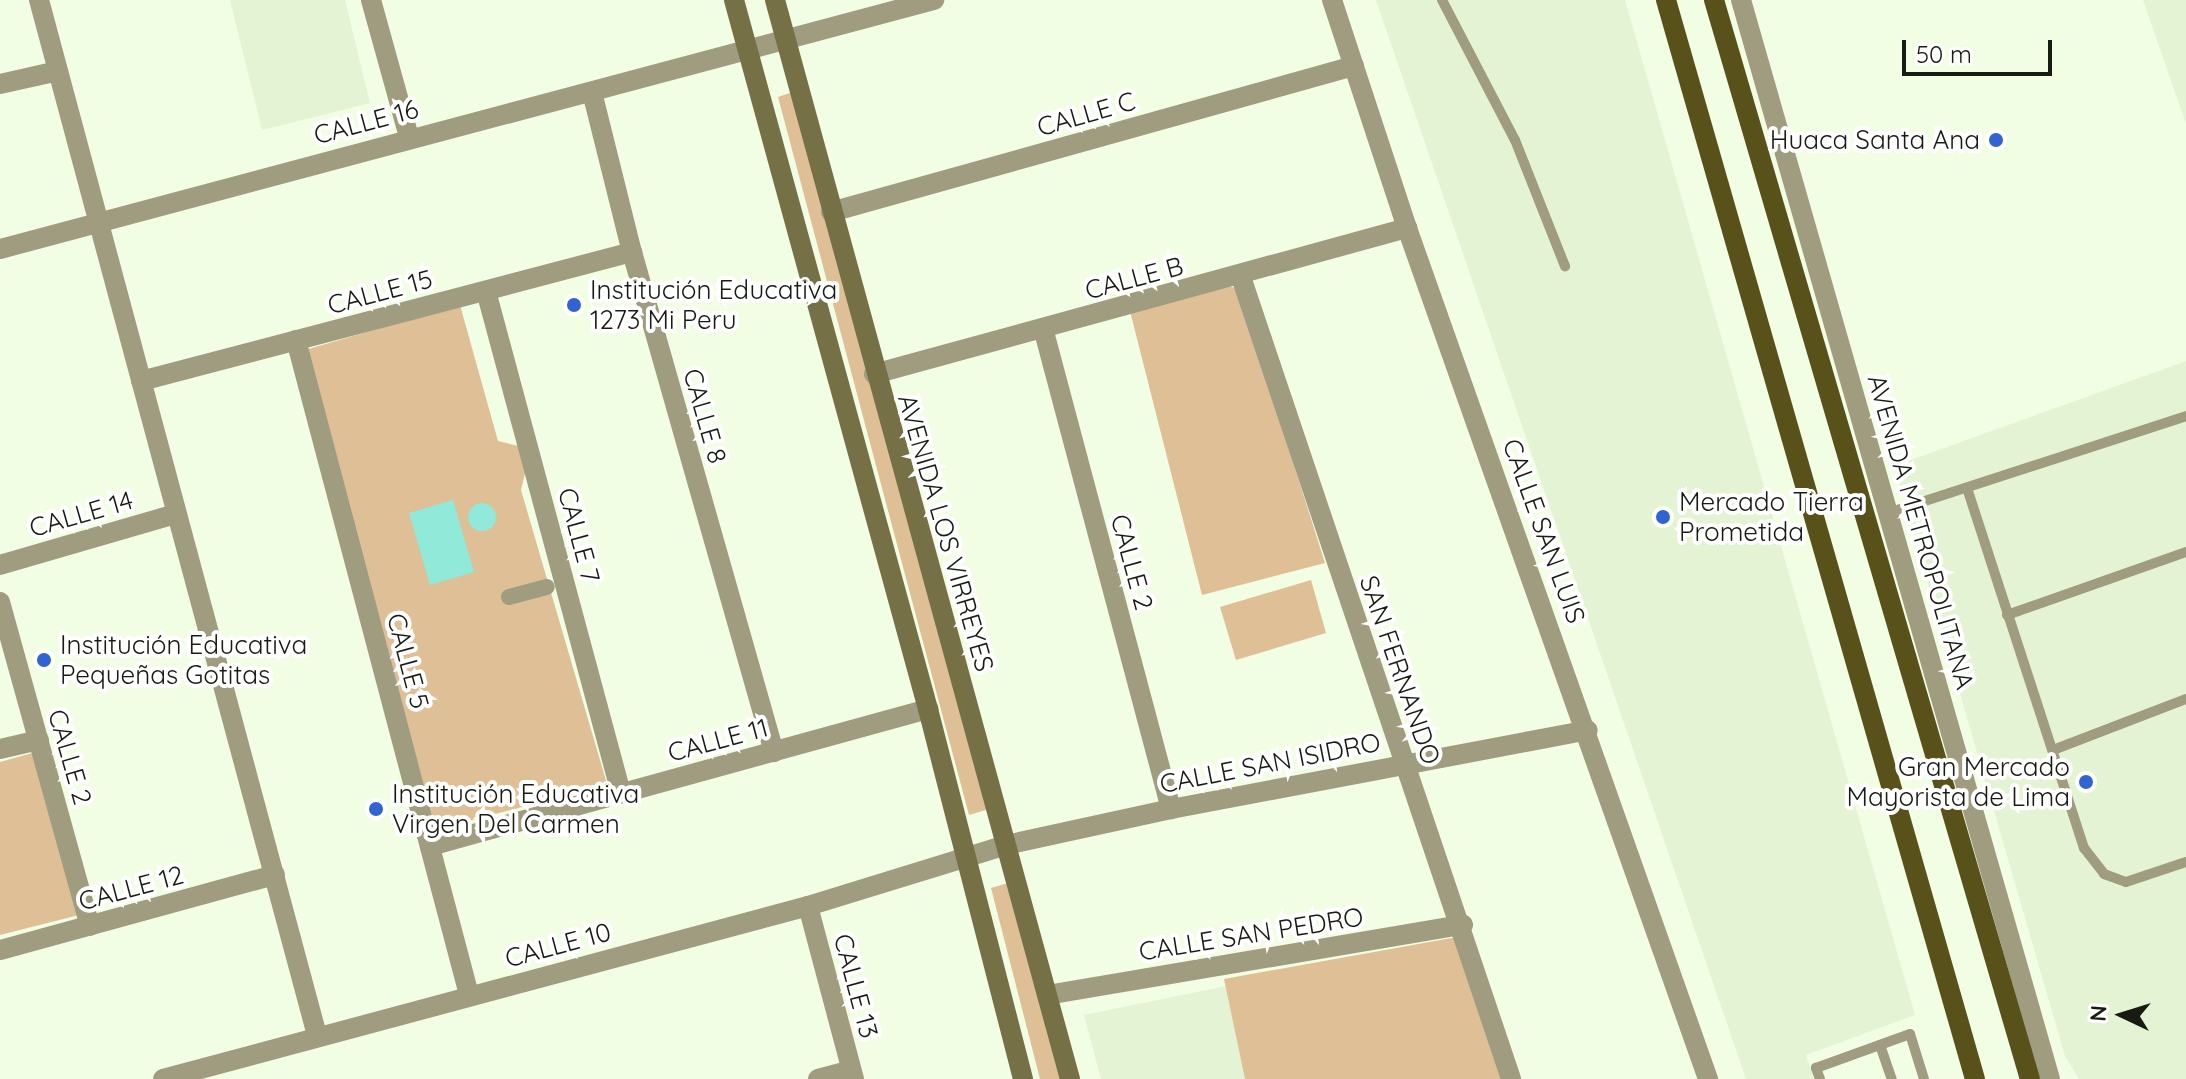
<!DOCTYPE html>
<html>
<head>
<meta charset="utf-8">
<style>
  body { margin:0 }
  #map { position:relative; width:2186px; height:1079px; overflow:hidden; background:#f1fee4; font-family:Quicksand,sans-serif }
  div>[style] { position:absolute }
  .built>* { inset:0; background:#e4f3d3 }
  .green>* { inset:0; background:#debf96 }
  .water>* { inset:0; background:#91e9da }
  .round { border-radius:50% }
  .service>* { height:10px; margin:-5px; padding:0 5px; transform-origin:5px; border-radius:5px; background:#a09c80 }
  .pedestrian>* { height:16px; margin:-8px; padding:0 8px; transform-origin:8px; border-radius:8px; background:#a09c80 }
  .minor>* { height:20px; margin:-10px; padding:0 10px; transform-origin:10px; border-radius:10px; background:#a09c80 }
  .tertiary>* { height:20px; margin:-10px; padding:0 10px; transform-origin:10px; border-radius:10px; background:#a09c80 }
  .secondary>* { height:20px; margin:-10px; padding:0 10px; transform-origin:10px; border-radius:10px; background:#767047 }
  .primary>* { height:20px; margin:-10px; padding:0 10px; transform-origin:10px; border-radius:10px; background:#59511a }
  .dots>* { width:22px; height:22px; translate:-50% -50%; box-sizing:border-box; border:4px solid #fff; border-radius:50% }
  span { translate:-50% -50%; white-space:nowrap; text-align:center; line-height:1.15; -webkit-text-stroke:8px #fff; paint-order:stroke }
  .street-label { font-size:26px; color:#171b12 }
  .poi-label { font-size:26px; color:#171b12 }
  .right { translate:-100% -50%; text-align:right }
  .left { translate:0 -50%; text-align:left }
  .north { position:absolute; left:2082px; top:975px; width:80px; height:80px; -webkit-text-stroke:6px #fff; paint-order:stroke; rotate:274deg; font-size:22px; font-weight:700; line-height:32px; text-align:center; color:#171b12 }
  .north::after { content:''; display:block; margin:auto; width:28px; height:36px; background:#171b12; clip-path:polygon(50% 0,100% 100%,50% 72%,0 100%) }
  .scale { position:absolute; left:1902px; top:40px; width:150px; height:36px; box-sizing:border-box; border:4px solid #171b12; border-top:0; padding-left:10px; font-size:24px; line-height:28px; white-space:nowrap; color:#171b12; -webkit-text-stroke:6px #fff; paint-order:stroke }
</style>
</head>
<body>
<div id="map">
  <div class="built">
    <div style="clip-path:polygon(230px 0,345px 0,370px 103px,262px 130px)"></div>
    <div style="clip-path:polygon(1376px 0,1625px 0,1915px 1015px,1806px 1055px,1814px 1079px,1746px 1079px)"></div>
    <div style="clip-path:polygon(2143px 0,2186px 0,2186px 124px)"></div>
    <div style="clip-path:polygon(2186px 361px,2186px 1079px,2079px 1079px,2065px 1056px,1894px 466px)"></div>
    <div style="clip-path:polygon(1226px 986px,1245px 1079px,1101px 1079px,1084px 1015px)"></div>
  </div>
  <div class="green">
    <div style="clip-path:polygon(796px 91px,989px 809px,969px 815px,778px 97px)"></div>
    <div style="clip-path:polygon(1229px 286px,1238px 289px,1325px 563px,1202px 595px,1130px 311px)"></div>
    <div style="clip-path:polygon(460px 305px,498px 441px,519px 446px,526px 469px,521px 490px,607px 784px,436px 830px,305px 350px)"></div>
    <div style="clip-path:polygon(1311px 580px,1326px 633px,1236px 660px,1220px 607px)"></div>
    <div style="clip-path:polygon(36px 752px,79px 915px,0 935px,0 762px)"></div>
    <div style="clip-path:polygon(1008px 883px,1061px 1079px,1040px 1079px,991px 888px)"></div>
    <div style="clip-path:polygon(1457px 937px,1501px 1079px,1245px 1079px,1224px 979px)"></div>
  </div>
  <div class="water">
    <div style="clip-path:polygon(453px 500px,474px 572px,430px 585px,409px 513px)"></div>
    <div class="round" style="left:468px;top:503px;width:28px;height:28px"></div>
  </div>
  <div class="service">
    <div style="left:1442px;top:0;width:158px;rotate:62.5deg"></div>
    <div style="left:1515px;top:140px;width:136px;rotate:68.4deg"></div>
    <div style="left:1967px;top:488px;width:379px;rotate:72deg"></div>
    <div style="left:2084px;top:848px;width:33px;rotate:52deg"></div>
    <div style="left:2104px;top:874px;width:23px;rotate:20deg"></div>
    <div style="left:2126px;top:882px;width:63px;rotate:-18.4deg"></div>
    <div style="left:1888px;top:513px;width:313px;rotate:-18deg"></div>
    <div style="left:2007px;top:615px;width:190px;rotate:-19.4deg"></div>
    <div style="left:2053px;top:750px;width:142px;rotate:-21deg"></div>
    <div style="left:1880px;top:1045px;width:36px;rotate:71deg"></div>
    <div style="left:1820px;top:1079px;width:12px;rotate:-110deg"></div>
    <div style="left:1816px;top:1068px;width:100px;rotate:-19.9deg"></div>
    <div style="left:1910px;top:1034px;width:47px;rotate:72.7deg"></div>
  </div>
  <div class="pedestrian">
    <div style="left:509px;top:597px;width:39px;rotate:-15deg"></div>
  </div>
  <div class="minor">
    <div style="left:39px;top:0;width:1072px;rotate:74.97deg"></div>
    <div style="left:371px;top:0;width:142px;rotate:74.5deg"></div>
    <div style="left:1332px;top:0;width:240px;rotate:71.8deg"></div>
    <div style="left:1407px;top:228px;width:903px;rotate:70.52deg"></div>
    <div style="left:0;top:84px;width:59px;rotate:-12.6deg"></div>
    <div style="left:592px;top:92px;width:165px;rotate:76deg"></div>
    <div style="left:632px;top:252px;width:520px;rotate:74.15deg"></div>
    <div style="left:831px;top:212px;width:543px;rotate:-15.6deg"></div>
    <div style="left:0;top:249px;width:967px;rotate:-14.93deg"></div>
    <div style="left:1241px;top:277px;width:846px;rotate:71.39deg"></div>
    <div style="left:486px;top:291px;width:520px;rotate:74.95deg"></div>
    <div style="left:1043px;top:328px;width:498px;rotate:75.1deg"></div>
    <div style="left:296px;top:340px;width:677px;rotate:75.2deg"></div>
    <div style="left:874px;top:374px;width:553px;rotate:-15.32deg"></div>
    <div style="left:141px;top:381px;width:508px;rotate:-14.72deg"></div>
    <div style="left:0;top:565px;width:183px;rotate:-16.2deg"></div>
    <div style="left:0;top:602px;width:336px;rotate:74.5deg"></div>
    <div style="left:0;top:749px;width:40px;rotate:-13deg"></div>
    <div style="left:430px;top:846px;width:517px;rotate:-15.38deg"></div>
    <div style="left:808px;top:906px;width:179px;rotate:75.1deg"></div>
    <div style="left:0;top:950px;width:285px;rotate:-15.3deg"></div>
    <div style="left:1047px;top:995px;width:422px;rotate:-9.6deg"></div>
    <div style="left:163px;top:1079px;width:668px;rotate:-15.01deg"></div>
    <div style="left:808px;top:906px;width:207px;rotate:-17.1deg"></div>
    <div style="left:1006px;top:845px;width:169px;rotate:-12.3deg"></div>
    <div style="left:1171px;top:809px;width:424px;rotate:-10.7deg"></div>
    <div style="left:818px;top:1079px;width:34px;rotate:-15deg"></div>
  </div>
  <div class="tertiary">
    <div style="left:1741px;top:0;width:1122px;rotate:74.02deg"></div>
  </div>
  <div class="secondary">
    <div style="left:734px;top:0;width:735px;rotate:74.7deg"></div>
    <div style="left:928px;top:709px;width:382px;rotate:75.6deg"></div>
    <div style="left:775px;top:0;width:1119px;rotate:74.71deg"></div>
  </div>
  <div class="primary">
    <div style="left:1666px;top:0;width:1122px;rotate:74.02deg"></div>
    <div style="left:1714px;top:0;width:1124px;rotate:73.68deg"></div>
  </div>
  <div class="dots">
    <div style="left:1996px;top:140px;background:#3263d3"></div>
    <div style="left:574px;top:305px;background:#3263d3"></div>
    <div style="left:1663px;top:517px;background:#3263d3"></div>
    <div style="left:44px;top:660px;background:#3263d3"></div>
    <div style="left:2086px;top:782px;background:#3263d3"></div>
    <div style="left:376px;top:809px;background:#3263d3"></div>
  </div>
  <div class="street-label">
    <span style="left:1086px;top:114px;rotate:-16deg">CALLE C</span>
    <span style="left:366px;top:122px;rotate:-15deg">CALLE 16</span>
    <span style="left:1134px;top:278px;rotate:-15deg">CALLE B</span>
    <span style="left:380px;top:292px;rotate:-15deg">CALLE 15</span>
    <span style="left:705px;top:416px;rotate:74deg">CALLE 8</span>
    <span style="left:81px;top:514px;rotate:-16deg">CALLE 14</span>
    <span style="left:1544px;top:531px;rotate:70deg">CALLE SAN LUIS</span>
    <span style="left:1921px;top:532px;rotate:74deg">AVENIDA METROPOLITANA</span>
    <span style="left:946px;top:533px;rotate:74deg">AVENIDA LOS VIRREYES</span>
    <span style="left:579px;top:535px;rotate:75deg">CALLE 7</span>
    <span style="left:1132px;top:562px;rotate:75deg">CALLE 2</span>
    <span style="left:408px;top:661px;rotate:75deg">CALLE 5</span>
    <span style="left:1400px;top:670px;rotate:71deg">SAN FERNANDO</span>
    <span style="left:718px;top:740px;rotate:-15deg">CALLE 11</span>
    <span style="left:70px;top:757px;rotate:74deg">CALLE 2</span>
    <span style="left:1270px;top:763px;rotate:-11deg">CALLE SAN ISIDRO</span>
    <span style="left:131px;top:888px;rotate:-15deg">CALLE 12</span>
    <span style="left:1251px;top:934px;rotate:-9deg">CALLE SAN PEDRO</span>
    <span style="left:558px;top:945px;rotate:-15deg">CALLE 10</span>
    <span style="left:856px;top:986px;rotate:75deg">CALLE 13</span>
  </div>
  <div class="poi-label">
    <span class="right" style="left:1980px;top:140px">Huaca Santa Ana</span>
    <span class="left" style="left:590px;top:305px">Institución Educativa<br>1273 Mi Peru</span>
    <span class="left" style="left:1679px;top:517px">Mercado Tierra<br>Prometida</span>
    <span class="left" style="left:60px;top:660px">Institución Educativa<br>Pequeñas Gotitas</span>
    <span class="right" style="left:2070px;top:782px">Gran Mercado<br>Mayorista de Lima</span>
    <span class="left" style="left:392px;top:809px">Institución Educativa<br>Virgen Del Carmen</span>
  </div>
  <div class="north">N</div>
  <div class="scale">50 m</div>
</div>
</body>
</html>
